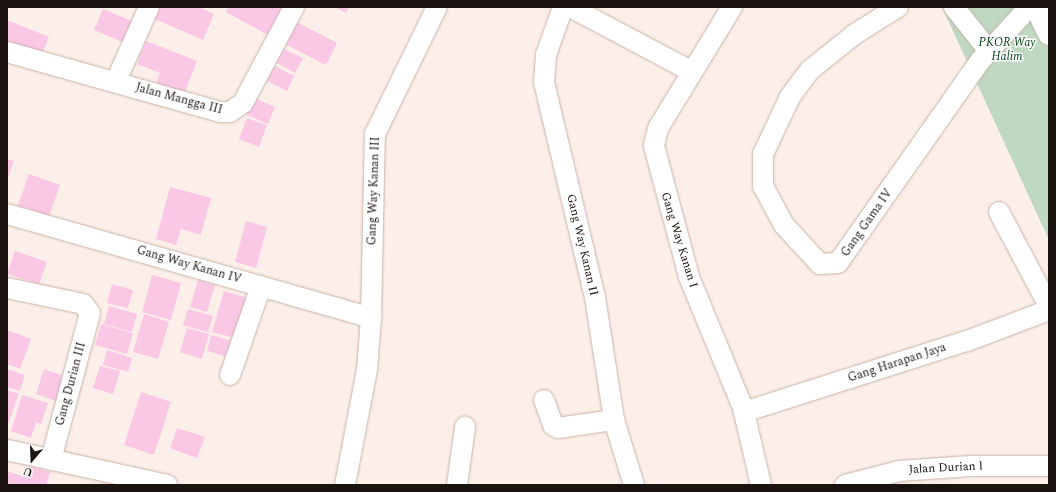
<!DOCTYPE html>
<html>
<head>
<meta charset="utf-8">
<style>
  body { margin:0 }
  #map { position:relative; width:1056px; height:492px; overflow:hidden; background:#fceee8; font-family:Spectral,serif }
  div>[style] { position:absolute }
  .green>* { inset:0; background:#bfd8c2 }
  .building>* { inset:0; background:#fac8e5 }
  .roads { filter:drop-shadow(0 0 1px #c8b3a8) drop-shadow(0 0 1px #c8b3a8) }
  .minor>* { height:20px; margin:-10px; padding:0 10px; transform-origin:10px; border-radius:10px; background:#fff }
  .highway>* { height:22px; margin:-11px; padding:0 11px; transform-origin:11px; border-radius:11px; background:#fff }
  span { translate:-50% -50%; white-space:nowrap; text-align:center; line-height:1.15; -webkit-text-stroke:3px #fff; paint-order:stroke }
  .park-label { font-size:12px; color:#044619; font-style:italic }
  .street-label { font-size:12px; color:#1a130f }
  .frame { position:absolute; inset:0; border:8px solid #1a130f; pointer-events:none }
  .north { position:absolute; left:12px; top:440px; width:40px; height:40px; -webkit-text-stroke:3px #fff; paint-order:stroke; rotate:199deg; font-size:11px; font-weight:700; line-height:16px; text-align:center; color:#1a130f }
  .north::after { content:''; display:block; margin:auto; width:14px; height:18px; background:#1a130f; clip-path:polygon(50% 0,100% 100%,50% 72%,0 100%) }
</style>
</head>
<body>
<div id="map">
  <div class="green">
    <div style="clip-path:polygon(942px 7px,1049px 7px,1049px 240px)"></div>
  </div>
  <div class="building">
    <div style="clip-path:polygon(160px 7px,199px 7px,214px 14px,203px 40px,155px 19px)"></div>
    <div style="clip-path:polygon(229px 7px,283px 7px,268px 35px,226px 12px)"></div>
    <div style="clip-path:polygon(335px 7px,349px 7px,346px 13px)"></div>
    <div style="clip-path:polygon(103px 9px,134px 22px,125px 43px,94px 30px)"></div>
    <div style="clip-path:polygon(291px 19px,337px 43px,326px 65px,279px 41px)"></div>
    <div style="clip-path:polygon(7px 20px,49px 37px,40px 59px,7px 46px)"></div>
    <div style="clip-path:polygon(146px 41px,197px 61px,183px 97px,155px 86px,160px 73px,137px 64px)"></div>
    <div style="clip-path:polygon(284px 49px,303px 58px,295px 73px,277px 63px)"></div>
    <div style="clip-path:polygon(275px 66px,294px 76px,287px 91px,267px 81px)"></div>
    <div style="clip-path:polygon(254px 98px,275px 107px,268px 124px,247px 115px)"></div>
    <div style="clip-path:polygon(247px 118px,267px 125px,259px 147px,239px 139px)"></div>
    <div style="clip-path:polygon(7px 159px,14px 161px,7px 180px)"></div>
    <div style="clip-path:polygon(29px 174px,60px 185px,49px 216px,18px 205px)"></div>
    <div style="clip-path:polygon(170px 187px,211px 198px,201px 235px,181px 229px,176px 245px,156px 239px)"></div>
    <div style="clip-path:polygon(246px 221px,267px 227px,256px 268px,235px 262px)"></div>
    <div style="clip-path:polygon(15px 251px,47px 262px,39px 284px,7px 274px)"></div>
    <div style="clip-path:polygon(152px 275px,181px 283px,171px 320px,142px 312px)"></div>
    <div style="clip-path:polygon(198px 280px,215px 285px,207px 312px,190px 307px)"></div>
    <div style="clip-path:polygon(112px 284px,133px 290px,128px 308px,107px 303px)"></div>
    <div style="clip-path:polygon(224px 291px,248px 298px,237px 339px,212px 332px)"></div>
    <div style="clip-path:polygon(109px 306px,137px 314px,132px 332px,104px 324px)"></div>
    <div style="clip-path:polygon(188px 309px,213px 316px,208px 332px,183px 325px)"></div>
    <div style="clip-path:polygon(144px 314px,169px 322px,158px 359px,133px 352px)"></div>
    <div style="clip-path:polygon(101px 324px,133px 333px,127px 354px,95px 345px)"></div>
    <div style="clip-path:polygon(187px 328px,209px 334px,202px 359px,180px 352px)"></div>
    <div style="clip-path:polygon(7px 330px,31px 339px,20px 369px,7px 364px)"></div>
    <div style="clip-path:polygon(211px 335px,232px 341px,227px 357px,207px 351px)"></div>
    <div style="clip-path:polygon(107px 350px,132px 358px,128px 372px,103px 365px)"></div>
    <div style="clip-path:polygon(100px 366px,120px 371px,113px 394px,93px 388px)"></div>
    <div style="clip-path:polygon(7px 369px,25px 375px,20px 391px,7px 387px)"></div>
    <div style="clip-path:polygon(44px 369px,67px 377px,58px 402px,36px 394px)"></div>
    <div style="clip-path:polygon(7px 390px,19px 394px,8px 424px,7px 424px)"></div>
    <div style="clip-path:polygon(141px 392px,171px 402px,154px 455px,124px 445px)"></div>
    <div style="clip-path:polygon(22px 395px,48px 403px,41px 424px,36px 422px,31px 438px,11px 431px)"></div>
    <div style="clip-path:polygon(177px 428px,205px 437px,197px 458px,170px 448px)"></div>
    <div style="clip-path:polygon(27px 465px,50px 472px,46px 485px,7px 485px,7px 471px,24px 477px)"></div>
  </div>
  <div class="roads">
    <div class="minor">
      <div style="left:563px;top:7px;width:51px;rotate:109.5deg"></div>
      <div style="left:546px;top:55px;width:27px;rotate:94deg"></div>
      <div style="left:544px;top:82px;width:221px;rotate:76.7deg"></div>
      <div style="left:595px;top:297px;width:124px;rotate:81.2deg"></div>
      <div style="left:614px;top:420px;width:68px;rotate:72.9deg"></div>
      <div style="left:570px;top:7px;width:137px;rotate:27.9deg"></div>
      <div style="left:732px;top:7px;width:142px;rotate:121.4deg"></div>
      <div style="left:658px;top:128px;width:18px;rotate:103deg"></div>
      <div style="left:654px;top:146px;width:136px;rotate:75deg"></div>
      <div style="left:689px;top:277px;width:142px;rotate:67.6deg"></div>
      <div style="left:743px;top:408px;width:79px;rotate:76.8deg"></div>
      <div style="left:898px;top:7px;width:51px;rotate:147.9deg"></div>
      <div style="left:855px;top:34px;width:58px;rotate:141.3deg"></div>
      <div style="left:810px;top:70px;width:34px;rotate:127deg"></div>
      <div style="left:790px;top:97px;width:63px;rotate:115.3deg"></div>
      <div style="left:763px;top:154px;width:32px;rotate:90deg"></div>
      <div style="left:763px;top:186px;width:44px;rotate:61.7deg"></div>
      <div style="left:784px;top:225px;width:53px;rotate:47.3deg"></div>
      <div style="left:820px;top:264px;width:18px;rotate:-3deg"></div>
      <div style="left:838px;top:263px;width:247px;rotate:-54.9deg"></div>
      <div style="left:980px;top:61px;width:73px;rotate:-47.8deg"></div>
      <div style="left:954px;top:7px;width:56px;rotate:51.5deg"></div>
      <div style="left:7px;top:52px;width:221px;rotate:15.7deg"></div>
      <div style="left:220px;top:112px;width:10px"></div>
      <div style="left:230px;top:112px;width:16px;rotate:-35deg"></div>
      <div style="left:243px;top:103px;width:109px;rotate:-62deg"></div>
      <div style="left:116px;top:81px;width:81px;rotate:-66deg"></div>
      <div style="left:999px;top:212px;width:106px;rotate:62deg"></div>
      <div style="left:7px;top:214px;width:379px;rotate:15.9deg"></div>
      <div style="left:7px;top:288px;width:78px;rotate:11.9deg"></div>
      <div style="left:83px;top:304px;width:11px;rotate:52deg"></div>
      <div style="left:90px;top:313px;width:152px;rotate:104.9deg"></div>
      <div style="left:230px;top:375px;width:94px;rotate:-70.8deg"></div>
      <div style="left:544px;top:400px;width:27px;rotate:70deg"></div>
      <div style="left:553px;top:425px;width:6px;rotate:31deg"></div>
      <div style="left:558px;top:428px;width:57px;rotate:-8.1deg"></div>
      <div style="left:744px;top:412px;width:234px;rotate:-17.7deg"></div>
      <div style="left:967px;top:341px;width:88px;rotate:-20.7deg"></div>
      <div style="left:7px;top:450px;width:164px;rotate:12.3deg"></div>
      <div style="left:345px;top:485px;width:117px;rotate:-79.2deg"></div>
      <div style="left:367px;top:370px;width:52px;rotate:-85.6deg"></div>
      <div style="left:371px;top:318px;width:184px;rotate:-88.8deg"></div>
      <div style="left:375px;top:134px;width:141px;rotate:-64deg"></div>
      <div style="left:457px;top:485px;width:59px;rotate:-82.1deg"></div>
      <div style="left:845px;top:485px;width:56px;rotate:-14.5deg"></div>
      <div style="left:899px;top:471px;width:72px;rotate:-4deg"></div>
      <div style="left:971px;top:466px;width:78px"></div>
    </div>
    <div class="highway">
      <div style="left:1036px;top:7px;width:30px;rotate:64deg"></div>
    </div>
  </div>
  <div class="park-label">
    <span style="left:1007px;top:50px">PKOR Way<br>Halim</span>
  </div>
  <div class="street-label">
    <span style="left:179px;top:99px;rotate:15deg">Jalan Mangga III</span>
    <span style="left:374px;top:191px;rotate:-88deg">Gang Way Kanan III</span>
    <span style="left:867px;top:223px;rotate:-55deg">Gang Gama IV</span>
    <span style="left:679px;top:240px;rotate:73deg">Gang Way Kanan I</span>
    <span style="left:582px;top:245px;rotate:77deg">Gang Way Kanan II</span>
    <span style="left:189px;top:265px;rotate:16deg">Gang Way Kanan IV</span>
    <span style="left:897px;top:363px;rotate:-18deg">Gang Harapan Jaya</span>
    <span style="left:71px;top:384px;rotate:-75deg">Gang Durian III</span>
    <span style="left:946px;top:468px;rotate:-3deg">Jalan Durian I</span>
  </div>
  <div class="frame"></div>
  <div class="north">U</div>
</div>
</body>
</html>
